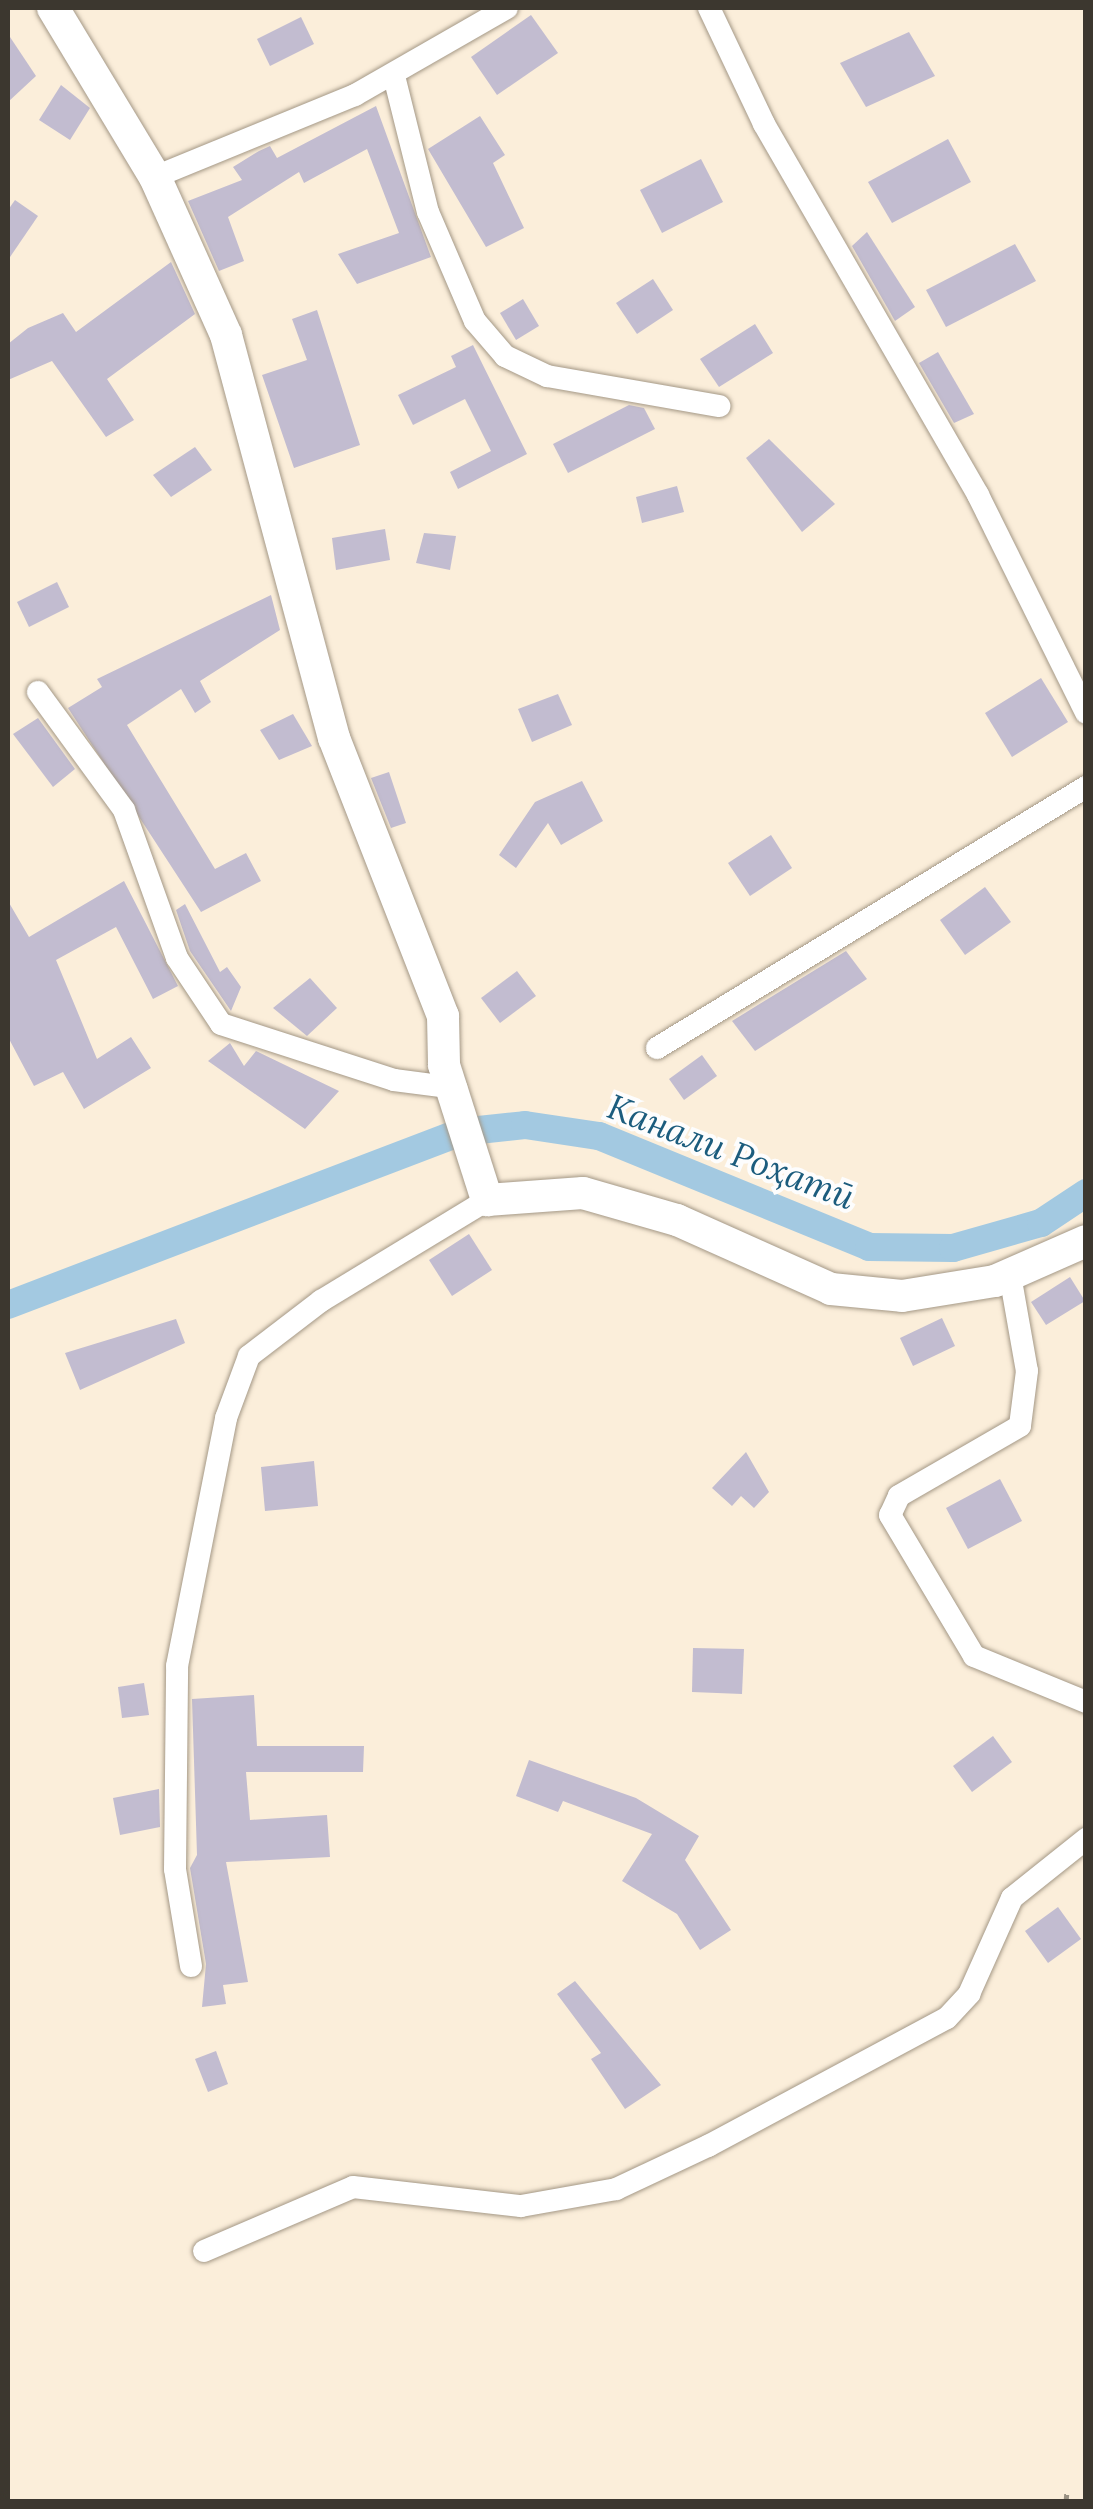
<!DOCTYPE html>
<html>
<head>
<meta charset="utf-8">
<style>
  body { margin:0 }
  #map { position:relative; width:1093px; height:2509px; overflow:hidden; background:#fbeeda; font-family:Lora,serif }
  div>[style] { position:absolute }
  .canal>* { height:28px; margin:-14px; padding:0 14px; transform-origin:14px; border-radius:14px; background:#a3c9e1 }
  .building>* { inset:0; background:#c2bcd0 }
  .path>* { height:5px; margin-top:-2.5px; transform-origin:0; background:repeating-linear-gradient(90deg,#9a9183 0 8px,transparent 0 16px) }
  .roads { filter:drop-shadow(0 0 2px #a49886) drop-shadow(0 0 2px #a49886) }
  .street>* { height:22px; margin:-11px; padding:0 11px; transform-origin:11px; border-radius:11px; background:#fff }
  .secondary>* { height:32px; margin:-16px; padding:0 16px; transform-origin:16px; border-radius:16px; background:#fff }
  span { translate:-50% -50%; white-space:nowrap; text-align:center; line-height:1.15; -webkit-text-stroke:8px #fdfdfd; paint-order:stroke }
  .water-label { font-size:35px; color:#1b5c7d; font-style:italic }
  .frame { position:absolute; inset:0; border:10px solid #3c372f; pointer-events:none }
</style>
</head>
<body>
<div id="map">
  <div class="canal">
    <div style="left:8px;top:1305px;width:484px;rotate:-20.9deg"></div>
    <div style="left:460px;top:1132px;width:65px;rotate:-6.1deg"></div>
    <div style="left:525px;top:1125px;width:75px;rotate:8.5deg"></div>
    <div style="left:599px;top:1136px;width:292px;rotate:22.3deg"></div>
    <div style="left:869px;top:1247px;width:84px;rotate:0.7deg"></div>
    <div style="left:953px;top:1248px;width:91px;rotate:-15.9deg"></div>
    <div style="left:1041px;top:1223px;width:54px;rotate:-33.7deg"></div>
  </div>
  <div class="building">
    <div style="clip-path:polygon(531px 15px,558px 53px,497px 95px,471px 57px)"></div>
    <div style="clip-path:polygon(301px 17px,314px 44px,270px 66px,257px 39px)"></div>
    <div style="clip-path:polygon(909px 32px,935px 76px,866px 107px,840px 63px)"></div>
    <div style="clip-path:polygon(8px 34px,36px 76px,8px 102px)"></div>
    <div style="clip-path:polygon(61px 85px,90px 108px,70px 140px,39px 120px)"></div>
    <div style="clip-path:polygon(376px 106px,431px 257px,357px 284px,338px 254px,399px 233px,367px 149px,304px 183px,299px 172px,228px 217px,244px 261px,219px 271px,188px 201px,242px 180px,233px 167px,259px 151px,270px 146px,277px 158px)"></div>
    <div style="clip-path:polygon(480px 116px,505px 155px,493px 163px,524px 228px,486px 247px,428px 149px)"></div>
    <div style="clip-path:polygon(948px 139px,971px 182px,892px 223px,868px 182px)"></div>
    <div style="clip-path:polygon(701px 159px,723px 202px,662px 233px,640px 190px)"></div>
    <div style="clip-path:polygon(15px 200px,38px 216px,8px 260px,8px 210px)"></div>
    <div style="clip-path:polygon(867px 232px,915px 307px,895px 321px,852px 246px)"></div>
    <div style="clip-path:polygon(1015px 244px,1036px 281px,946px 327px,926px 290px)"></div>
    <div style="clip-path:polygon(171px 262px,195px 314px,107px 379px,134px 420px,106px 437px,52px 361px,8px 380px,8px 344px,28px 328px,63px 313px,76px 332px)"></div>
    <div style="clip-path:polygon(653px 279px,673px 310px,637px 334px,616px 303px)"></div>
    <div style="clip-path:polygon(523px 299px,539px 326px,516px 340px,500px 313px)"></div>
    <div style="clip-path:polygon(317px 310px,360px 445px,294px 468px,262px 375px,307px 360px,292px 319px)"></div>
    <div style="clip-path:polygon(755px 324px,773px 353px,719px 387px,700px 359px)"></div>
    <div style="clip-path:polygon(473px 345px,527px 454px,458px 489px,450px 472px,491px 451px,465px 399px,413px 425px,398px 395px,456px 367px,451px 356px)"></div>
    <div style="clip-path:polygon(938px 352px,974px 414px,954px 423px,919px 363px)"></div>
    <div style="clip-path:polygon(629px 405px,644px 408px,655px 429px,568px 473px,553px 444px)"></div>
    <div style="clip-path:polygon(769px 439px,835px 504px,802px 532px,746px 458px)"></div>
    <div style="clip-path:polygon(195px 447px,212px 470px,171px 497px,153px 475px)"></div>
    <div style="clip-path:polygon(677px 486px,684px 512px,642px 523px,636px 497px)"></div>
    <div style="clip-path:polygon(385px 529px,390px 560px,336px 570px,332px 538px)"></div>
    <div style="clip-path:polygon(424px 533px,456px 536px,450px 570px,416px 563px)"></div>
    <div style="clip-path:polygon(57px 582px,69px 607px,29px 627px,17px 602px)"></div>
    <div style="clip-path:polygon(271px 595px,280px 630px,200px 681px,211px 702px,195px 713px,181px 689px,127px 725px,215px 869px,246px 853px,261px 881px,201px 912px,68px 708px,102px 687px,97px 679px)"></div>
    <div style="clip-path:polygon(1041px 678px,1068px 722px,1012px 757px,985px 713px)"></div>
    <div style="clip-path:polygon(558px 694px,572px 725px,532px 742px,518px 709px)"></div>
    <div style="clip-path:polygon(293px 714px,312px 746px,279px 760px,260px 730px)"></div>
    <div style="clip-path:polygon(38px 718px,75px 769px,53px 787px,13px 734px)"></div>
    <div style="clip-path:polygon(389px 772px,406px 823px,391px 828px,371px 778px)"></div>
    <div style="clip-path:polygon(582px 781px,603px 821px,561px 845px,548px 823px,516px 868px,499px 855px,535px 802px)"></div>
    <div style="clip-path:polygon(771px 835px,792px 868px,750px 896px,728px 863px)"></div>
    <div style="clip-path:polygon(124px 881px,178px 986px,153px 999px,116px 927px,56px 960px,97px 1059px,131px 1037px,151px 1068px,84px 1109px,63px 1072px,34px 1086px,8px 1037px,8px 901px,29px 937px)"></div>
    <div style="clip-path:polygon(985px 887px,1011px 922px,965px 955px,940px 920px)"></div>
    <div style="clip-path:polygon(185px 904px,220px 972px,227px 967px,241px 987px,231px 1011px,190px 951px,176px 910px)"></div>
    <div style="clip-path:polygon(846px 951px,867px 979px,755px 1051px,732px 1021px)"></div>
    <div style="clip-path:polygon(517px 971px,536px 996px,500px 1023px,481px 998px)"></div>
    <div style="clip-path:polygon(310px 978px,337px 1008px,307px 1036px,273px 1008px)"></div>
    <div style="clip-path:polygon(230px 1043px,244px 1066px,256px 1051px,339px 1091px,305px 1129px,208px 1061px)"></div>
    <div style="clip-path:polygon(702px 1055px,717px 1076px,684px 1100px,669px 1079px)"></div>
    <div style="clip-path:polygon(469px 1234px,492px 1270px,452px 1296px,429px 1260px)"></div>
    <div style="clip-path:polygon(1070px 1277px,1085px 1301px,1046px 1325px,1031px 1302px)"></div>
    <div style="clip-path:polygon(942px 1318px,955px 1346px,913px 1366px,900px 1338px)"></div>
    <div style="clip-path:polygon(176px 1319px,185px 1343px,80px 1390px,65px 1353px)"></div>
    <div style="clip-path:polygon(746px 1452px,769px 1492px,754px 1508px,741px 1496px,732px 1506px,712px 1488px)"></div>
    <div style="clip-path:polygon(314px 1461px,318px 1506px,265px 1511px,261px 1467px)"></div>
    <div style="clip-path:polygon(1000px 1479px,1022px 1521px,968px 1549px,946px 1508px)"></div>
    <div style="clip-path:polygon(693px 1648px,744px 1649px,742px 1694px,692px 1692px)"></div>
    <div style="clip-path:polygon(144px 1683px,149px 1715px,122px 1718px,118px 1687px)"></div>
    <div style="clip-path:polygon(254px 1695px,257px 1746px,364px 1746px,363px 1772px,246px 1772px,250px 1820px,327px 1815px,330px 1857px,226px 1862px,248px 1982px,223px 1985px,226px 2004px,202px 2007px,206px 1964px,190px 1868px,197px 1855px,192px 1699px)"></div>
    <div style="clip-path:polygon(993px 1736px,1012px 1762px,972px 1792px,953px 1766px)"></div>
    <div style="clip-path:polygon(529px 1760px,636px 1798px,699px 1836px,685px 1860px,731px 1930px,700px 1950px,677px 1914px,622px 1881px,652px 1834px,563px 1801px,558px 1812px,516px 1796px)"></div>
    <div style="clip-path:polygon(159px 1789px,160px 1827px,120px 1835px,113px 1798px)"></div>
    <div style="clip-path:polygon(1058px 1907px,1081px 1939px,1048px 1963px,1025px 1931px)"></div>
    <div style="clip-path:polygon(575px 1981px,661px 2085px,625px 2109px,591px 2059px,601px 2053px,557px 1994px)"></div>
    <div style="clip-path:polygon(216px 2051px,228px 2084px,208px 2092px,195px 2059px)"></div>
  </div>
  <div class="path">
    <div style="left:1066px;top:2502px;width:12px;rotate:-85deg"></div>
  </div>
  <div class="roads">
    <div class="street">
      <div style="left:709px;top:8px;width:128px;rotate:64.6deg"></div>
      <div style="left:764px;top:124px;width:428px;rotate:60deg"></div>
      <div style="left:978px;top:495px;width:243px;rotate:63.6deg"></div>
      <div style="left:394px;top:76px;width:140px;rotate:76deg"></div>
      <div style="left:428px;top:212px;width:119px;rotate:66.7deg"></div>
      <div style="left:475px;top:321px;width:46px;rotate:49.4deg"></div>
      <div style="left:505px;top:356px;width:47px;rotate:25.5deg"></div>
      <div style="left:547px;top:376px;width:175px;rotate:9.9deg"></div>
      <div style="left:155px;top:177px;width:216px;rotate:-22.3deg"></div>
      <div style="left:355px;top:95px;width:175px;rotate:-29.8deg"></div>
      <div style="left:38px;top:692px;width:146px;rotate:53.9deg"></div>
      <div style="left:124px;top:810px;width:157px;rotate:70.3deg"></div>
      <div style="left:177px;top:958px;width:79px;rotate:56.3deg"></div>
      <div style="left:221px;top:1024px;width:182px;rotate:17.9deg"></div>
      <div style="left:394px;top:1080px;width:63px;rotate:7.4deg"></div>
      <div style="left:657px;top:1048px;width:502px;rotate:-31.32deg"></div>
      <div style="left:1010px;top:1275px;width:97px;rotate:80deg"></div>
      <div style="left:1027px;top:1371px;width:55px;rotate:97.3deg"></div>
      <div style="left:1020px;top:1426px;width:140px;rotate:150deg"></div>
      <div style="left:899px;top:1496px;width:21px;rotate:115deg"></div>
      <div style="left:890px;top:1515px;width:164px;rotate:59.2deg"></div>
      <div style="left:974px;top:1656px;width:121px;rotate:22.3deg"></div>
      <div style="left:191px;top:1966px;width:98px;rotate:-99.4deg"></div>
      <div style="left:175px;top:1869px;width:203px;rotate:-89.4deg"></div>
      <div style="left:177px;top:1666px;width:253px;rotate:-78.8deg"></div>
      <div style="left:226px;top:1418px;width:66px;rotate:-69.6deg"></div>
      <div style="left:249px;top:1356px;width:91px;rotate:-37.4deg"></div>
      <div style="left:321px;top:1301px;width:194px;rotate:-31.3deg"></div>
      <div style="left:204px;top:2251px;width:162px;rotate:-23.2deg"></div>
      <div style="left:353px;top:2187px;width:169px;rotate:6.5deg"></div>
      <div style="left:521px;top:2206px;width:97px;rotate:-10.1deg"></div>
      <div style="left:616px;top:2189px;width:102px;rotate:-25.1deg"></div>
      <div style="left:708px;top:2146px;width:271px;rotate:-28.2deg"></div>
      <div style="left:947px;top:2018px;width:33px;rotate:-47deg"></div>
      <div style="left:969px;top:1994px;width:105px;rotate:-65.9deg"></div>
      <div style="left:1012px;top:1898px;width:95px;rotate:-38.6deg"></div>
    </div>
    <div class="secondary">
      <div style="left:53px;top:8px;width:197px;rotate:58.9deg"></div>
      <div style="left:155px;top:177px;width:173px;rotate:65.8deg"></div>
      <div style="left:226px;top:335px;width:417px;rotate:75deg"></div>
      <div style="left:334px;top:738px;width:299px;rotate:68.6deg"></div>
      <div style="left:443px;top:1016px;width:49px;rotate:88.8deg"></div>
      <div style="left:444px;top:1065px;width:142px;rotate:72.3deg"></div>
      <div style="left:487px;top:1200px;width:96px;rotate:-4.2deg"></div>
      <div style="left:583px;top:1193px;width:98px;rotate:16deg"></div>
      <div style="left:677px;top:1220px;width:169px;rotate:24.1deg"></div>
      <div style="left:831px;top:1289px;width:71px;rotate:5.6deg"></div>
      <div style="left:902px;top:1296px;width:94px;rotate:-9.2deg"></div>
      <div style="left:995px;top:1281px;width:99px;rotate:-23.7deg"></div>
    </div>
  </div>
  <div class="water-label">
    <span style="left:731px;top:1152px;rotate:21deg">Канали Роҳатӣ</span>
  </div>
  <div class="frame"></div>
</div>
</body>
</html>
